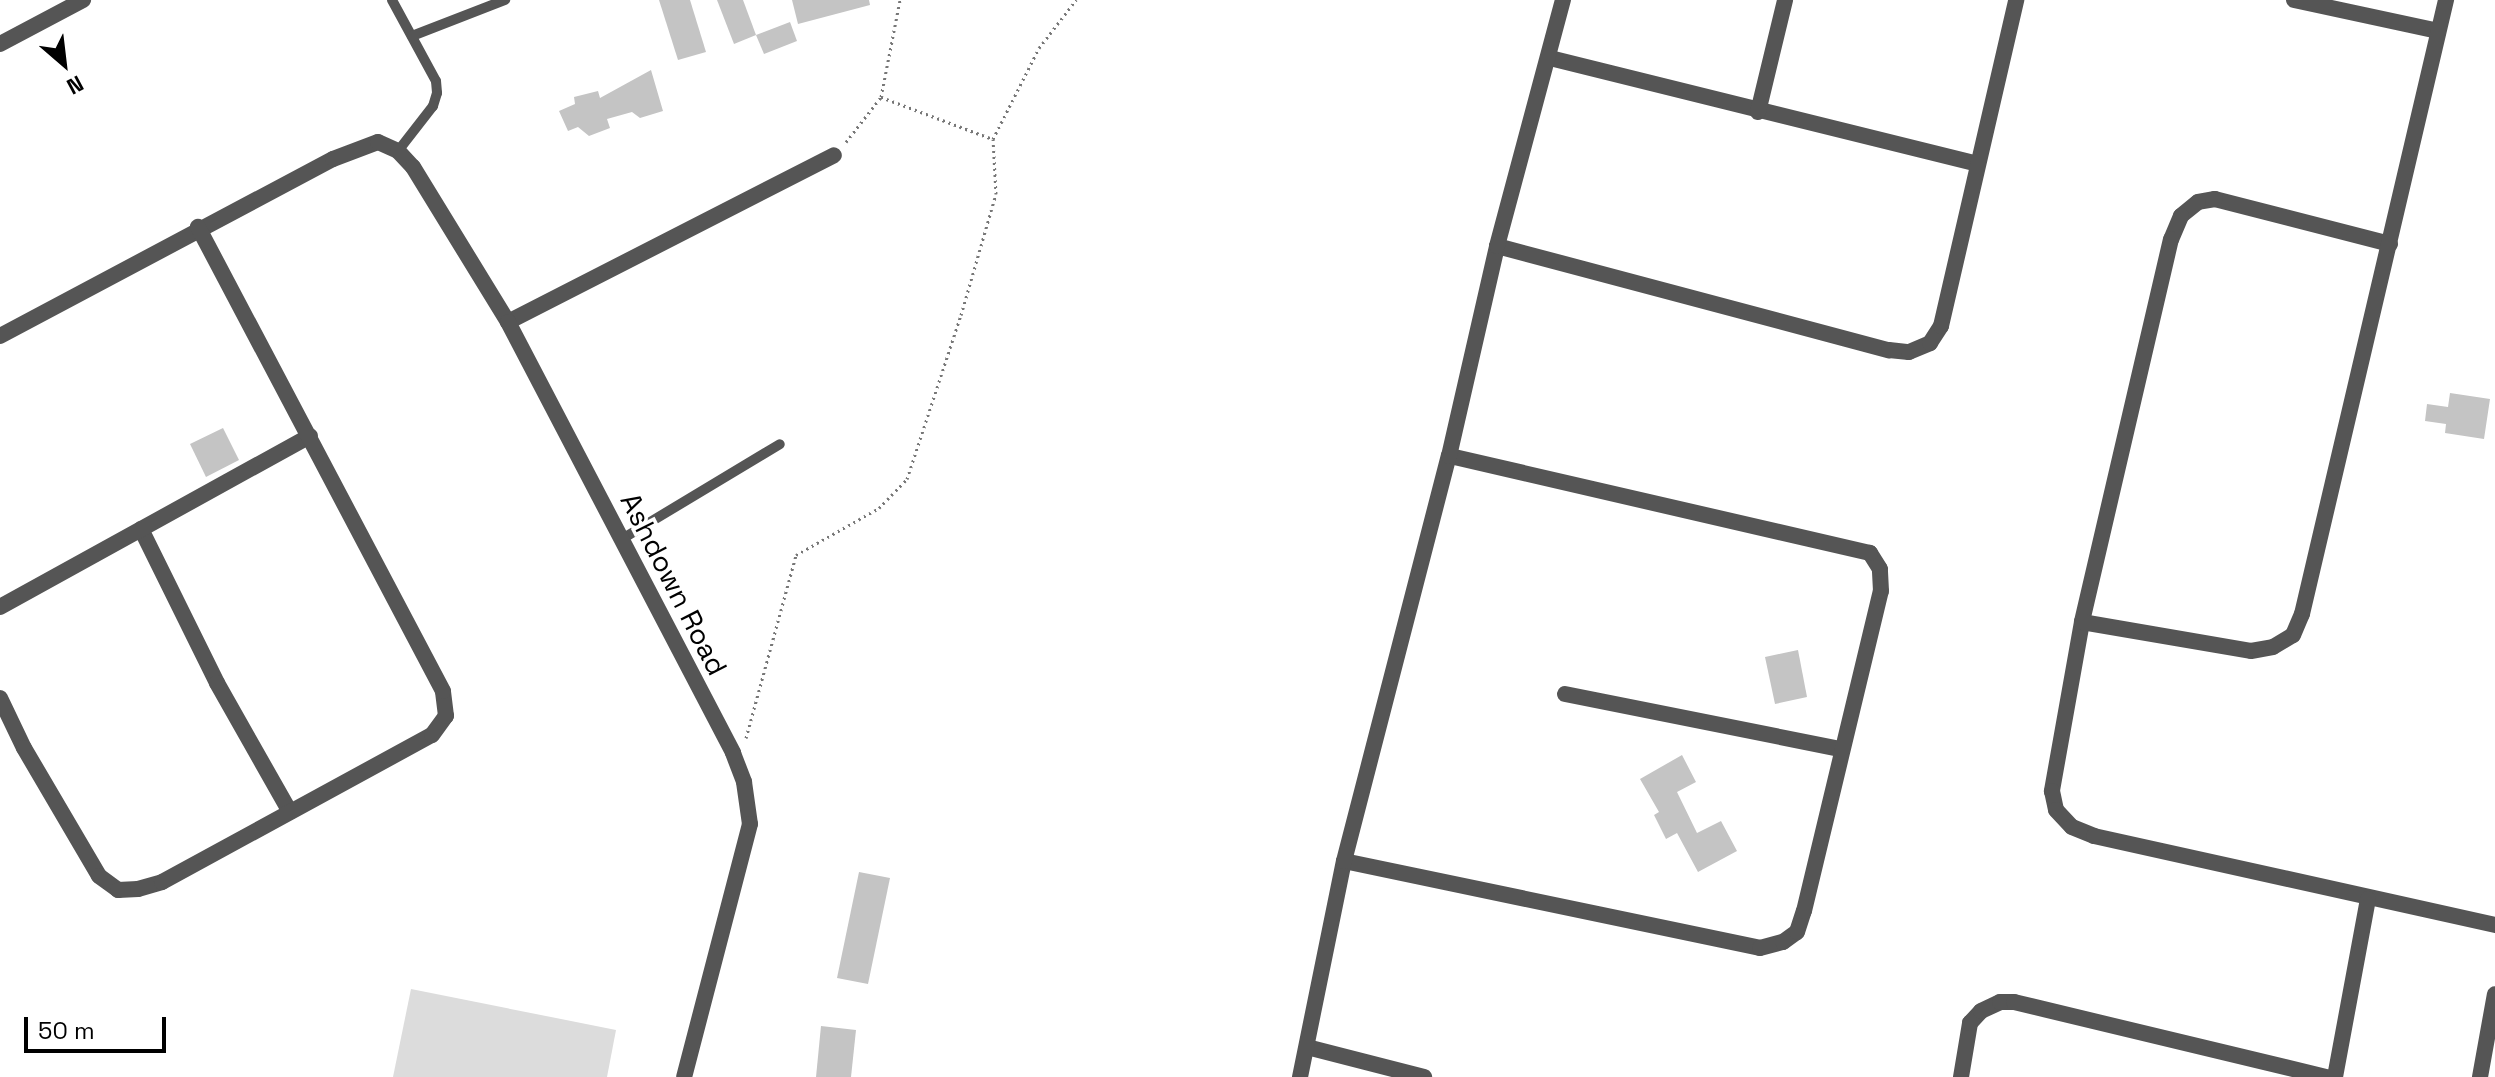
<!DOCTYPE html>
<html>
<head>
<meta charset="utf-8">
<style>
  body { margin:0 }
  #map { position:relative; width:2495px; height:1077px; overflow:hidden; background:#fff; font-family:"Space Grotesk",sans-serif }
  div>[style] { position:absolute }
  .green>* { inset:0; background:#dcdcdc }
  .building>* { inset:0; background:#c4c4c4 }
  .path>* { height:3px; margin-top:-1.5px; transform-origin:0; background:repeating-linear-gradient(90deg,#777 0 2px,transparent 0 6px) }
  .service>* { height:10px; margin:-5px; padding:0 5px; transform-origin:5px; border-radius:5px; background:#555 }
  .minor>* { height:16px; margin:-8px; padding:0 8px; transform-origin:8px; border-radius:8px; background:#555 }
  span { translate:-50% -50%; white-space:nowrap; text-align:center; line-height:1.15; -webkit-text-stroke:7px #fff; paint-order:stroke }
  .street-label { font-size:28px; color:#000 }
  .north { position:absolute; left:24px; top:24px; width:80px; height:80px; -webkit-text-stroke:6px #fff; paint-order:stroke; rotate:152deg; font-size:22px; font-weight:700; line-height:32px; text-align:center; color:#000 }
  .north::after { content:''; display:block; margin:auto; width:28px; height:36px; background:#000; clip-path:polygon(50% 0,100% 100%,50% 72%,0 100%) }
  .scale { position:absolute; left:24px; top:1017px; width:142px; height:36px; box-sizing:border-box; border:4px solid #000; border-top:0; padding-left:10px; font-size:24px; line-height:28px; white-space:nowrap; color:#000; -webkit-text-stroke:6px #fff; paint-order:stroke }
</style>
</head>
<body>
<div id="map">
  <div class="green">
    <div style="clip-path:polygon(411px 989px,616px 1030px,607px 1077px,393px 1077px)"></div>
  </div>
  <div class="building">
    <div style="clip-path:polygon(659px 0,690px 0,706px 52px,678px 60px)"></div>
    <div style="clip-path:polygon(717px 0,743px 0,756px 35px,734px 44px)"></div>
    <div style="clip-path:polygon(792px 0,869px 0,870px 5px,798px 24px)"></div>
    <div style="clip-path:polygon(790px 22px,797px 41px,764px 54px,756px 35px)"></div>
    <div style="clip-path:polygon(651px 70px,663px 111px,640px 118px,632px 112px,607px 119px,610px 128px,589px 136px,578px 127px,568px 131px,559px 111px,575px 104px,574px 97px,598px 91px,600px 98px)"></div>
    <div style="clip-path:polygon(2450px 393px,2490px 399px,2484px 439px,2445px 433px,2446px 424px,2425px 421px,2427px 404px,2448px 407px)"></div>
    <div style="clip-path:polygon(223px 428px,239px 460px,206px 477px,190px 444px)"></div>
    <div style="clip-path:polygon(1798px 650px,1807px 697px,1775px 704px,1765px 657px)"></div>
    <div style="clip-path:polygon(1682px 755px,1696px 782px,1677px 792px,1697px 833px,1721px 821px,1737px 851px,1698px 872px,1677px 833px,1666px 839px,1654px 815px,1659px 812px,1640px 779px)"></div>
    <div style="clip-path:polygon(859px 872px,890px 878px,868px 984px,837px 978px)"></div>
    <div style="clip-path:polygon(821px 1026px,856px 1030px,851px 1077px,816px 1077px)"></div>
  </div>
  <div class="path">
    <div style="left:881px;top:97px;width:120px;rotate:20.6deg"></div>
    <div style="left:846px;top:142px;width:57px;rotate:-52.1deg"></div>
    <div style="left:881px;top:97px;width:99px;rotate:-78.9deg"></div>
    <div style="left:746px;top:738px;width:190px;rotate:-74.7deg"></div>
    <div style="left:796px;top:555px;width:95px;rotate:-29.5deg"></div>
    <div style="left:879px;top:508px;width:40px;rotate:-46deg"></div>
    <div style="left:907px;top:479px;width:173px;rotate:-71.8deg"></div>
    <div style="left:961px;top:315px;width:126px;rotate:-73.9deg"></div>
    <div style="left:996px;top:194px;width:55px;rotate:-93.1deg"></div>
    <div style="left:993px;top:139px;width:102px;rotate:-63.2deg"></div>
    <div style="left:1039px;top:48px;width:61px;rotate:-52.4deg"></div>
  </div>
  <div class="service">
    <div style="left:392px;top:0;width:92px;rotate:61.5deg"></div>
    <div style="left:436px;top:81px;width:12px;rotate:85deg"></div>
    <div style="left:437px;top:93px;width:14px;rotate:107deg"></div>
    <div style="left:433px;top:106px;width:57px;rotate:127.9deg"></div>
    <div style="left:412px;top:36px;width:100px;rotate:-21.2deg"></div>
    <div style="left:622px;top:539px;width:184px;rotate:-31deg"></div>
  </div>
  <div class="minor">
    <div style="left:2294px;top:0;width:147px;rotate:12.1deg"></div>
    <div style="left:0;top:44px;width:94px;rotate:-27.9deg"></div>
    <div style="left:1550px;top:58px;width:440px;rotate:13.9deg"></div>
    <div style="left:1758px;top:112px;width:115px;rotate:-76.4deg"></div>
    <div style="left:2390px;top:244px;width:181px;rotate:-165.6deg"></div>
    <div style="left:2215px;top:199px;width:17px;rotate:170deg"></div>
    <div style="left:2198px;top:202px;width:22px;rotate:141deg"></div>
    <div style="left:2181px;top:216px;width:25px;rotate:113deg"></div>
    <div style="left:2171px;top:239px;width:393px;rotate:103.1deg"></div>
    <div style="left:2082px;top:622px;width:172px;rotate:100.1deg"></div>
    <div style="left:2052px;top:791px;width:19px;rotate:78deg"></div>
    <div style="left:2056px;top:810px;width:23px;rotate:47deg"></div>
    <div style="left:2072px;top:827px;width:24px;rotate:22deg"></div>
    <div style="left:2094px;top:836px;width:411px;rotate:12.5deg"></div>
    <div style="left:1497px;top:246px;width:406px;rotate:14.9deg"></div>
    <div style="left:1889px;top:350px;width:20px;rotate:6deg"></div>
    <div style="left:1909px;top:352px;width:23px;rotate:-23deg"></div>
    <div style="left:1930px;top:343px;width:20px;rotate:-57deg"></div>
    <div style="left:1941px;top:326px;width:335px;rotate:-77deg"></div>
    <div style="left:508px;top:322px;width:366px;rotate:-27.1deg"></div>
    <div style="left:0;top:336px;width:377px;rotate:-28deg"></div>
    <div style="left:333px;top:159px;width:48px;rotate:-20.7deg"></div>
    <div style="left:378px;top:142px;width:22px;rotate:24deg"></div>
    <div style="left:398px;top:151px;width:22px;rotate:47deg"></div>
    <div style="left:413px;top:167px;width:182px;rotate:58.5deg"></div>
    <div style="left:508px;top:322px;width:486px;rotate:62.4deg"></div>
    <div style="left:733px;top:753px;width:31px;rotate:69deg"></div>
    <div style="left:744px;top:782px;width:42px;rotate:81.9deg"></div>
    <div style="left:750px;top:824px;width:261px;rotate:104.6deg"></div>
    <div style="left:141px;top:529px;width:172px;rotate:63.7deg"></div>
    <div style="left:217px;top:683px;width:148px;rotate:60.5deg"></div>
    <div style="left:0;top:607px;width:354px;rotate:-28.9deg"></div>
    <div style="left:2082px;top:622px;width:171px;rotate:9.7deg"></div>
    <div style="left:2251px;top:651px;width:22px;rotate:-10deg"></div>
    <div style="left:2273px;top:647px;width:23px;rotate:-31deg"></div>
    <div style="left:2293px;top:635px;width:23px;rotate:-67deg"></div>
    <div style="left:2302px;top:614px;width:631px;rotate:-76.8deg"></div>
    <div style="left:1565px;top:694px;width:281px;rotate:11.3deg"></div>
    <div style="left:0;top:698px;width:55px;rotate:64.4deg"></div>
    <div style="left:24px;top:748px;width:148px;rotate:59.6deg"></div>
    <div style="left:99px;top:876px;width:24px;rotate:36deg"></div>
    <div style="left:118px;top:890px;width:20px;rotate:-3deg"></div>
    <div style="left:138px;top:889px;width:25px;rotate:-16deg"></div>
    <div style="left:162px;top:882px;width:307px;rotate:-28.6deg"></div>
    <div style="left:432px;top:735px;width:24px;rotate:-54deg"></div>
    <div style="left:446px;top:716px;width:25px;rotate:-97deg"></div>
    <div style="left:443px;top:691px;width:525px;rotate:-117.83deg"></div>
    <div style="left:1344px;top:861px;width:425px;rotate:11.8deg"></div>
    <div style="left:1760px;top:948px;width:24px;rotate:-15deg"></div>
    <div style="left:1783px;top:942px;width:17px;rotate:-36deg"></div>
    <div style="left:1797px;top:932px;width:22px;rotate:-72deg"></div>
    <div style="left:1804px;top:911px;width:329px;rotate:-76.5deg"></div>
    <div style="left:1881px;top:591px;width:22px;rotate:-93deg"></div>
    <div style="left:1880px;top:569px;width:19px;rotate:-122deg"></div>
    <div style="left:1870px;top:553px;width:432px;rotate:-167deg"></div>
    <div style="left:1307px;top:1047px;width:121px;rotate:14.4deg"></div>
    <div style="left:1300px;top:1077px;width:220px;rotate:-78.5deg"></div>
    <div style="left:1344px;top:861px;width:418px;rotate:-75.5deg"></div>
    <div style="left:1449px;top:456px;width:215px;rotate:-77.1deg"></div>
    <div style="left:1497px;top:246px;width:255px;rotate:-75deg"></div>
    <div style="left:1961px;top:1077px;width:55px;rotate:-80.5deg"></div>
    <div style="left:1970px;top:1023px;width:16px;rotate:-47deg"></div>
    <div style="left:1981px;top:1011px;width:21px;rotate:-25deg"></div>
    <div style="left:2000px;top:1002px;width:14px"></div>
    <div style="left:2014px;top:1002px;width:322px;rotate:13.5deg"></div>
    <div style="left:2335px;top:1077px;width:181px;rotate:-79.5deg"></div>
    <div style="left:2480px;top:1077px;width:84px;rotate:-79.8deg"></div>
  </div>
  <div class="street-label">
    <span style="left:674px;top:584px;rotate:63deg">Ashdown Road</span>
  </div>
  <div class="north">N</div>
  <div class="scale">50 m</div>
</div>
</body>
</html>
